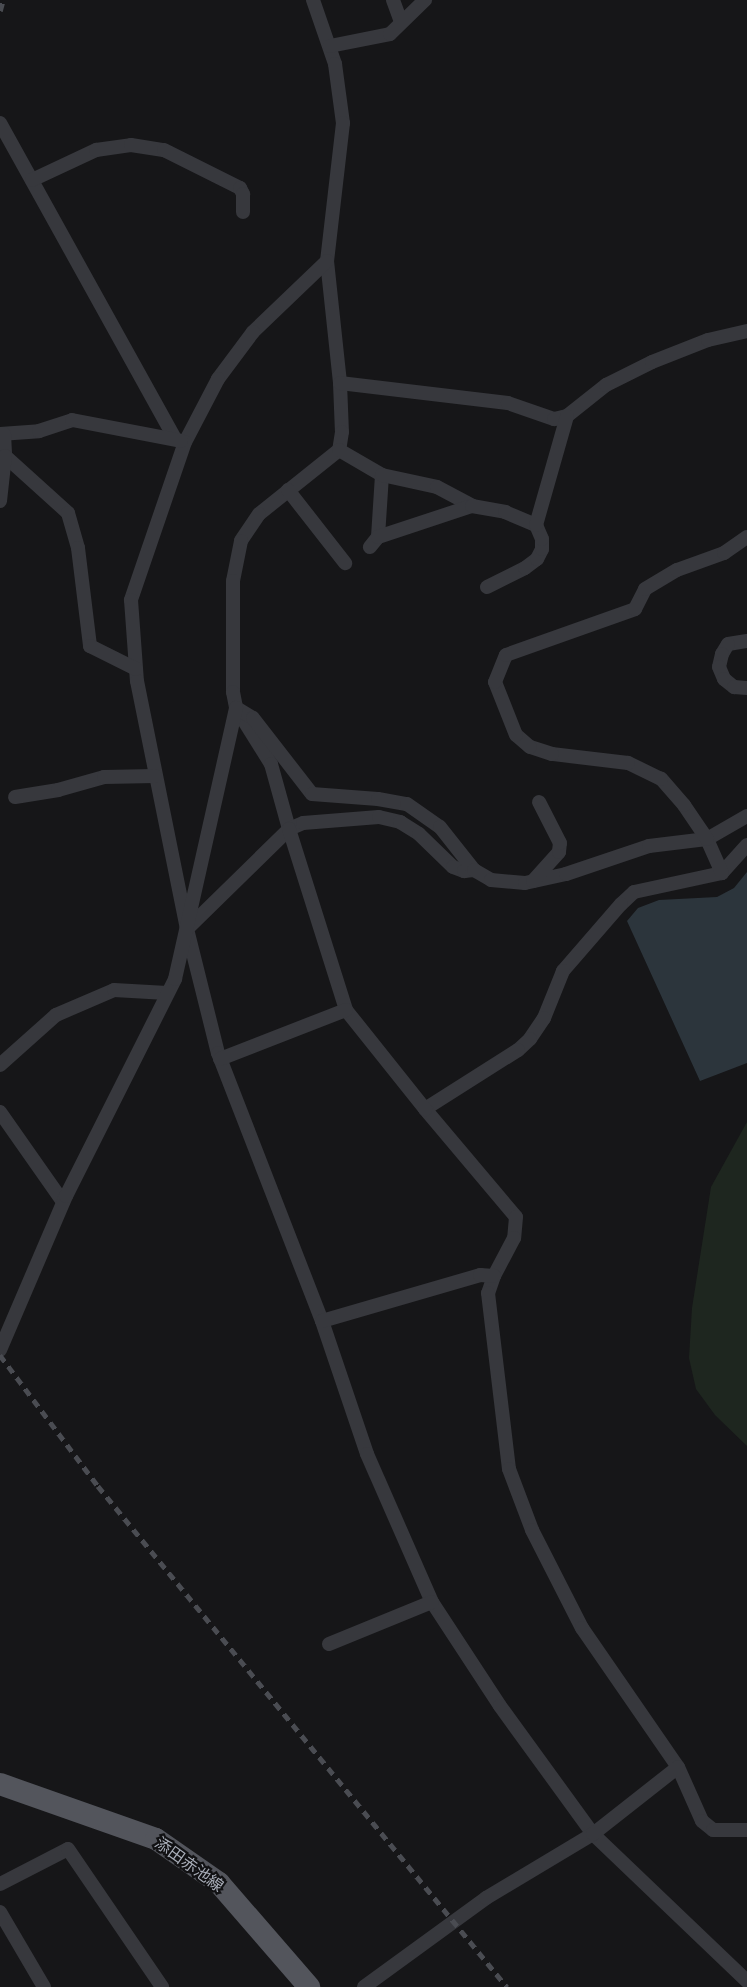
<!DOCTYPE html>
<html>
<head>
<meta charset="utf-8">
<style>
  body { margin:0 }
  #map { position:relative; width:747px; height:1987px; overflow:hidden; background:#161618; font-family:Arial,"Noto Sans JP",sans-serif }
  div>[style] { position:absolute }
  .green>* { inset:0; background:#1e261f }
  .water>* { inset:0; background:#2c353c }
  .minor>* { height:14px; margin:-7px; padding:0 7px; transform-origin:7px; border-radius:7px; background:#37383d }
  .primary>* { height:22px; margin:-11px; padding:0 11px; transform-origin:11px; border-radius:11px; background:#53555c }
  .rail>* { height:4.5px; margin-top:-2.25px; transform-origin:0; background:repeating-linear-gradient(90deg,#4a4c52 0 8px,transparent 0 14px) }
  span { translate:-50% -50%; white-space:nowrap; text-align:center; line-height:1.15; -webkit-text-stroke:4.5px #111113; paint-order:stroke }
  .street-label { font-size:16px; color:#a8adb8 }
</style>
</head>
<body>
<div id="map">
  <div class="green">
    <div style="clip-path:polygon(747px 1122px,747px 1446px,715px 1415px,696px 1389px,689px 1358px,692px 1308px,711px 1187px)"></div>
  </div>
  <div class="water">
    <div style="clip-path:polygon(747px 872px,747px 1063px,700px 1081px,627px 921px,638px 908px,659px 900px,717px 897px,734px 888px)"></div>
  </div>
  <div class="minor">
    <div style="left:313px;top:0;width:68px;rotate:71deg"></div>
    <div style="left:335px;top:64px;width:60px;rotate:82.3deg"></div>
    <div style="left:343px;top:123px;width:139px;rotate:96.6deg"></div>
    <div style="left:327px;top:261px;width:123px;rotate:83.9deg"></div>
    <div style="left:340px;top:383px;width:49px;rotate:87.7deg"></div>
    <div style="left:342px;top:432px;width:18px;rotate:99deg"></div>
    <div style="left:339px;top:450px;width:102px;rotate:141.3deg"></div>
    <div style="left:259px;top:514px;width:32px;rotate:124deg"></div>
    <div style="left:241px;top:541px;width:41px;rotate:101.3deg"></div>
    <div style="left:233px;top:581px;width:111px;rotate:90deg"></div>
    <div style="left:233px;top:692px;width:16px;rotate:79deg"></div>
    <div style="left:236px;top:708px;width:66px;rotate:58deg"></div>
    <div style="left:271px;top:764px;width:67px;rotate:74.5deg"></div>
    <div style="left:289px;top:829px;width:15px;rotate:-23deg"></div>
    <div style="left:303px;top:823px;width:76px;rotate:-4.5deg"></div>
    <div style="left:379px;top:817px;width:22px;rotate:13deg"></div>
    <div style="left:400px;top:822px;width:22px;rotate:32deg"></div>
    <div style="left:419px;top:834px;width:47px;rotate:44.1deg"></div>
    <div style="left:453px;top:867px;width:12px;rotate:20deg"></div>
    <div style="left:464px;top:871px;width:10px;rotate:-6deg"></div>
    <div style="left:393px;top:0;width:23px;rotate:70deg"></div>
    <div style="left:330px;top:46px;width:61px;rotate:-11.3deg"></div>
    <div style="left:390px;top:34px;width:49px;rotate:-44.2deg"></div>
    <div style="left:0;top:123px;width:361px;rotate:61deg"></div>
    <div style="left:32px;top:180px;width:71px;rotate:-25.1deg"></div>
    <div style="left:96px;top:150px;width:35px;rotate:-8deg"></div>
    <div style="left:131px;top:145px;width:33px;rotate:9deg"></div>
    <div style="left:164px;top:150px;width:85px;rotate:26.6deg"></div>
    <div style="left:240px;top:188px;width:7px;rotate:63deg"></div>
    <div style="left:243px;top:194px;width:18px;rotate:90deg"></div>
    <div style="left:327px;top:261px;width:103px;rotate:136.2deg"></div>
    <div style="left:253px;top:332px;width:59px;rotate:126.7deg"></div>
    <div style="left:218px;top:379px;width:71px;rotate:117.6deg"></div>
    <div style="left:185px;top:442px;width:167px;rotate:108.9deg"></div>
    <div style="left:131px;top:600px;width:81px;rotate:85.8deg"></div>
    <div style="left:137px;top:681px;width:253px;rotate:78.6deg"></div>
    <div style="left:187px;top:929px;width:128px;rotate:76deg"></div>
    <div style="left:218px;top:1053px;width:287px;rotate:68.8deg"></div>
    <div style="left:322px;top:1321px;width:140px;rotate:71.3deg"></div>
    <div style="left:367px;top:1454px;width:162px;rotate:66.3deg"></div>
    <div style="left:432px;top:1602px;width:124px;rotate:56.8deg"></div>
    <div style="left:500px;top:1706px;width:158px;rotate:54deg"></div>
    <div style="left:593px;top:1834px;width:213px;rotate:43.7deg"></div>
    <div style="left:340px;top:383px;width:169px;rotate:6.8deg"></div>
    <div style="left:508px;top:403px;width:49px;rotate:19.2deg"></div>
    <div style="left:554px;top:419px;width:13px;rotate:-13deg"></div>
    <div style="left:567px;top:416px;width:50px;rotate:-38.5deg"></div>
    <div style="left:606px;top:385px;width:51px;rotate:-26.6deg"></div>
    <div style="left:652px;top:362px;width:60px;rotate:-21.4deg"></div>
    <div style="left:708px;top:340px;width:40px;rotate:-13deg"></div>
    <div style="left:0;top:434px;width:39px;rotate:-4deg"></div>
    <div style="left:39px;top:431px;width:35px;rotate:-18deg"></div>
    <div style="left:72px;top:420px;width:111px;rotate:10.9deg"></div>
    <div style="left:4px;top:434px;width:22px;rotate:87deg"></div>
    <div style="left:5px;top:456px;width:85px;rotate:42.1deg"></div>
    <div style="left:68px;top:513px;width:36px;rotate:74deg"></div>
    <div style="left:78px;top:548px;width:99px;rotate:83deg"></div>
    <div style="left:90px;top:646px;width:51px;rotate:26.6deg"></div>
    <div style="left:339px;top:450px;width:50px;rotate:30.2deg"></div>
    <div style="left:382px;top:475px;width:62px;rotate:93.7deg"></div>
    <div style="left:378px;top:537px;width:13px;rotate:129deg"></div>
    <div style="left:382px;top:475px;width:56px;rotate:12.3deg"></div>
    <div style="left:437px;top:487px;width:40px;rotate:28deg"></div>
    <div style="left:288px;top:490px;width:93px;rotate:52deg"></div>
    <div style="left:0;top:501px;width:45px;rotate:-83.7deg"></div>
    <div style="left:378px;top:537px;width:99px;rotate:-18.3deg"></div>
    <div style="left:472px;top:506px;width:34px;rotate:10deg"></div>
    <div style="left:505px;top:512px;width:34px;rotate:23deg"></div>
    <div style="left:487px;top:587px;width:42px;rotate:-26.6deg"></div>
    <div style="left:525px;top:568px;width:15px;rotate:-37deg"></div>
    <div style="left:537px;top:559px;width:11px;rotate:-63deg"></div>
    <div style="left:542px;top:549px;width:10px;rotate:-90deg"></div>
    <div style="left:542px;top:539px;width:15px;rotate:-113deg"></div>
    <div style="left:536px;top:525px;width:113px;rotate:-74.1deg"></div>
    <div style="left:747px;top:641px;width:19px;rotate:171deg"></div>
    <div style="left:728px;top:644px;width:12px;rotate:121deg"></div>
    <div style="left:722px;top:654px;width:13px;rotate:103deg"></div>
    <div style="left:719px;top:667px;width:13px;rotate:67deg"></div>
    <div style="left:724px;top:679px;width:13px;rotate:39deg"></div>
    <div style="left:734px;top:687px;width:13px;rotate:4deg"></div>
    <div style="left:238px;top:709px;width:17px;rotate:31deg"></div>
    <div style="left:253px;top:718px;width:96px;rotate:52.2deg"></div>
    <div style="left:312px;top:794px;width:66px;rotate:4.3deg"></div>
    <div style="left:378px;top:799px;width:29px;rotate:10deg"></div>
    <div style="left:407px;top:804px;width:40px;rotate:34.9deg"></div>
    <div style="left:440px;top:827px;width:55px;rotate:51.7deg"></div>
    <div style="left:474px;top:870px;width:20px;rotate:30deg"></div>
    <div style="left:491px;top:880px;width:34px;rotate:5deg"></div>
    <div style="left:525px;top:883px;width:42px;rotate:-12.4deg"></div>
    <div style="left:566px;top:874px;width:88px;rotate:-18.6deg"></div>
    <div style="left:649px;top:846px;width:58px;rotate:-6.9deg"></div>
    <div style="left:707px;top:839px;width:46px;rotate:-29.9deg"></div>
    <div style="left:15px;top:797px;width:44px;rotate:-9.2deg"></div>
    <div style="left:58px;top:790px;width:48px;rotate:-15.8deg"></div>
    <div style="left:104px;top:777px;width:51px;rotate:-1.1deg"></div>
    <div style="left:747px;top:845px;width:38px;rotate:132deg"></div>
    <div style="left:722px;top:873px;width:90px;rotate:167.8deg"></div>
    <div style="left:634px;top:892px;width:18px;rotate:137deg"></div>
    <div style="left:621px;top:904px;width:89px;rotate:130.9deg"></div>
    <div style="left:563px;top:971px;width:51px;rotate:112deg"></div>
    <div style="left:544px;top:1018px;width:25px;rotate:124deg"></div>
    <div style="left:530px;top:1039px;width:16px;rotate:137deg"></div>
    <div style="left:518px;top:1050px;width:110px;rotate:147.6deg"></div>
    <div style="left:425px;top:1109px;width:141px;rotate:49.9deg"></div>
    <div style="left:516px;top:1217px;width:21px;rotate:95deg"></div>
    <div style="left:514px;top:1238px;width:43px;rotate:117.8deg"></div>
    <div style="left:494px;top:1276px;width:18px;rotate:109deg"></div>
    <div style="left:488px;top:1293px;width:177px;rotate:83.2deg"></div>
    <div style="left:509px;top:1469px;width:65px;rotate:69.3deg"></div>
    <div style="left:532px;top:1530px;width:110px;rotate:63deg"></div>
    <div style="left:582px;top:1628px;width:169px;rotate:55.4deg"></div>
    <div style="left:678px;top:1767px;width:59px;rotate:66deg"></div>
    <div style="left:702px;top:1821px;width:14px;rotate:39deg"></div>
    <div style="left:713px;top:1830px;width:34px"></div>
    <div style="left:722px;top:873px;width:37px;rotate:-114deg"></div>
    <div style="left:707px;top:839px;width:41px;rotate:-124.1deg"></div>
    <div style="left:684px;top:805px;width:35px;rotate:-131deg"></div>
    <div style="left:661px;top:779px;width:37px;rotate:-154deg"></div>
    <div style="left:628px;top:763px;width:77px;rotate:-173.2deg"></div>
    <div style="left:552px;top:754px;width:23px;rotate:-162deg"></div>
    <div style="left:530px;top:747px;width:18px;rotate:-139deg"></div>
    <div style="left:516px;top:735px;width:57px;rotate:-111.6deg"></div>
    <div style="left:495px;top:682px;width:29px;rotate:-68deg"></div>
    <div style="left:506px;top:655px;width:137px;rotate:-19.6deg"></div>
    <div style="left:635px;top:609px;width:22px;rotate:-63deg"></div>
    <div style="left:645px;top:589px;width:37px;rotate:-31deg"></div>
    <div style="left:677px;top:570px;width:50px;rotate:-19.9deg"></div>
    <div style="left:724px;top:553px;width:28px;rotate:-35deg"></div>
    <div style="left:533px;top:881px;width:39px;rotate:-48deg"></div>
    <div style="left:559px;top:852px;width:9px;rotate:-84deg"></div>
    <div style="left:560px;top:843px;width:46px;rotate:-117.1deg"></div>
    <div style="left:187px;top:929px;width:143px;rotate:-44.4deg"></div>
    <div style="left:289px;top:829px;width:190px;rotate:72.5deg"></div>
    <div style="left:346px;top:1010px;width:127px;rotate:51.4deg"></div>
    <div style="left:220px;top:1059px;width:135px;rotate:-21.3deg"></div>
    <div style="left:0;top:1065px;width:75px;rotate:-41.8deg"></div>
    <div style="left:56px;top:1015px;width:63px;rotate:-23.3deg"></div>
    <div style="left:114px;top:990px;width:53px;rotate:3.2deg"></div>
    <div style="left:0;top:1112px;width:110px;rotate:55deg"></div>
    <div style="left:322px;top:1321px;width:165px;rotate:-16.2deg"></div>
    <div style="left:480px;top:1275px;width:14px;rotate:4deg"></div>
    <div style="left:0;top:1350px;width:168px;rotate:-66.8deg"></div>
    <div style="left:66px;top:1196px;width:243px;rotate:-63.3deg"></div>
    <div style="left:175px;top:979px;width:278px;rotate:-77.3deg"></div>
    <div style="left:329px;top:1644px;width:111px;rotate:-22.2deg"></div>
    <div style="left:0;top:1884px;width:76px;rotate:-27.2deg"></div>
    <div style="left:68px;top:1849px;width:167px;rotate:55.7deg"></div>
    <div style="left:0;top:1912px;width:87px;rotate:59.6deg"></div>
    <div style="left:364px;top:1987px;width:151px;rotate:-36.1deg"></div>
    <div style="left:486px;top:1898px;width:125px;rotate:-30.9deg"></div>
    <div style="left:593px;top:1834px;width:108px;rotate:-38.2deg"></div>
  </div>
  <div class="primary">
    <div style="left:0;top:1784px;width:165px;rotate:19.4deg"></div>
    <div style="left:156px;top:1839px;width:77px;rotate:34.9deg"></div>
    <div style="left:219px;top:1883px;width:138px;rotate:49.1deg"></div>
  </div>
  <div class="rail">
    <div style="left:0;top:11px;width:11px;rotate:-75deg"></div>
    <div style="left:0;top:1355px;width:164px;rotate:53.2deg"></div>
    <div style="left:98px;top:1486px;width:647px;rotate:50.77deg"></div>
  </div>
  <div class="street-label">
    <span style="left:189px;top:1865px;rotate:36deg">添田赤池線</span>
  </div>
</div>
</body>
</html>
